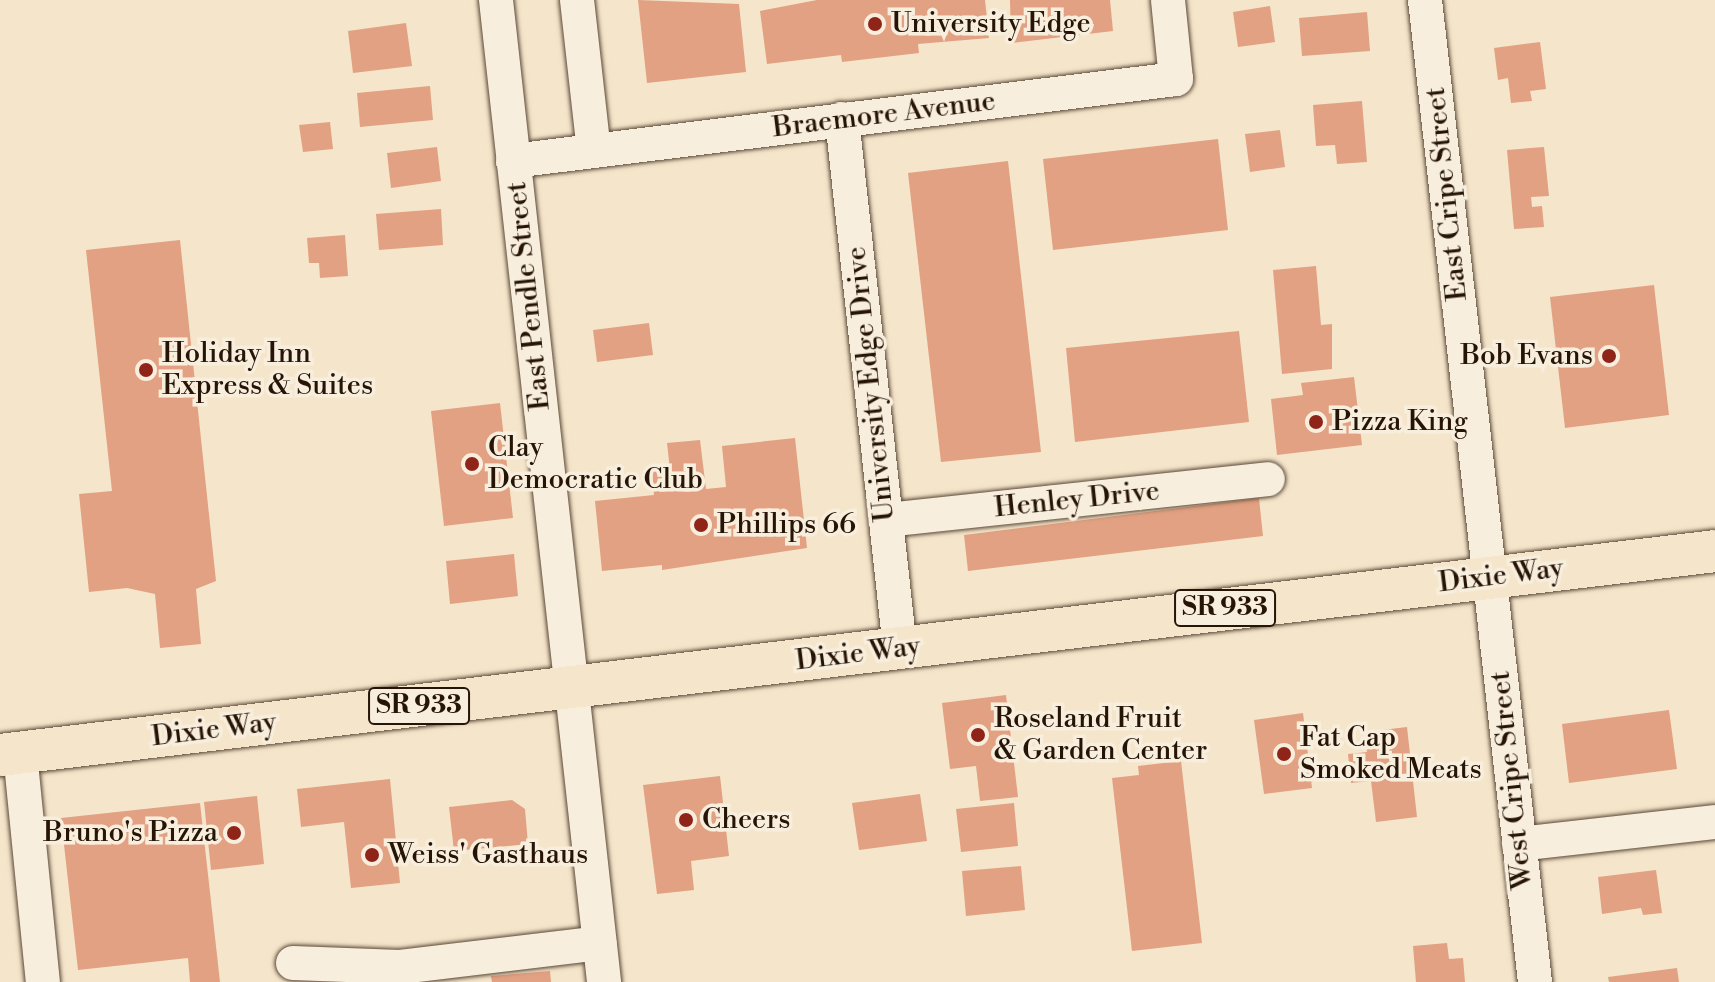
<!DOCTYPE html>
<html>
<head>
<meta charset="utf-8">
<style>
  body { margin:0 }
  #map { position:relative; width:1715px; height:982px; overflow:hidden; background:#f5e5ca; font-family:"Libre Bodoni",serif }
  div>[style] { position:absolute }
  .building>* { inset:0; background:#e2a182 }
  .roads { filter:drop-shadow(0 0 2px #5a4837) drop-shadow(0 0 2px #5a4837) }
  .minor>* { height:34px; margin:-17px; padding:0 17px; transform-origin:17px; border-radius:17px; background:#f8eedd }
  .major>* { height:42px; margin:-21px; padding:0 21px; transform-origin:21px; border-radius:21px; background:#f5e5ca }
  .dots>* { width:22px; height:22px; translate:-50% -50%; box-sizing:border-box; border:4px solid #f8eedd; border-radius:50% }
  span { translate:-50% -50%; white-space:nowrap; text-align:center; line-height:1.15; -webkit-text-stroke:7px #f8eedd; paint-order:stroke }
  .shield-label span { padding:2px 6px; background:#f8eedd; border:2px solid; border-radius:6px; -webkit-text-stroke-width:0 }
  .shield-label { font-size:26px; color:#261406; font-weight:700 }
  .poi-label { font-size:28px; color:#261406 }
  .left { translate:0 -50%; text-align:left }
  .right { translate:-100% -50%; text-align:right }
  .street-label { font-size:28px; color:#261406 }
</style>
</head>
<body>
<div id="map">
  <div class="building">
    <div style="clip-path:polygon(638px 0,739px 4px,746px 72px,647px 83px)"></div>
    <div style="clip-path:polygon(817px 0,985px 0,989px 38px,918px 44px,919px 53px,842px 62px,841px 55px,767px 64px,760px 11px)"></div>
    <div style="clip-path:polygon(1010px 0,1110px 0,1113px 31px,1011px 43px)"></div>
    <div style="clip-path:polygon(1270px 6px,1275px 42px,1238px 47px,1233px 12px)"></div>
    <div style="clip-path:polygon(1367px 12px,1370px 51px,1302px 56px,1299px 18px)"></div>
    <div style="clip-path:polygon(406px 23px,412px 66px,353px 73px,348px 31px)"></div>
    <div style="clip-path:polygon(1540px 42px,1546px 89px,1530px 91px,1532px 101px,1511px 103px,1508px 78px,1498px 80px,1494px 48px)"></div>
    <div style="clip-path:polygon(430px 86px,433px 120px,360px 127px,357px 93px)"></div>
    <div style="clip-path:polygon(1362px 101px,1367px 162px,1337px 164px,1335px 145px,1316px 146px,1313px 105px)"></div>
    <div style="clip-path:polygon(330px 122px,333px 149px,303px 152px,299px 125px)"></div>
    <div style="clip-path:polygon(1280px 130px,1285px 167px,1250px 172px,1245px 134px)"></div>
    <div style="clip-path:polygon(1218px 139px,1228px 230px,1053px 250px,1043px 159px)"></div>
    <div style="clip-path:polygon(437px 147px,441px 181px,391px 188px,387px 153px)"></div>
    <div style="clip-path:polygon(1544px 147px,1549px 196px,1531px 197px,1532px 207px,1542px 206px,1544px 227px,1514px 229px,1507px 150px)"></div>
    <div style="clip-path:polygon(1008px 161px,1041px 452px,941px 462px,908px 173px)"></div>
    <div style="clip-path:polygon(441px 209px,443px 245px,379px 250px,376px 214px)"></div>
    <div style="clip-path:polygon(345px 235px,348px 276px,320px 278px,319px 263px,309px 263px,307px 238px)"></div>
    <div style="clip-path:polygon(180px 240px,216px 581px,196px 589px,201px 644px,160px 648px,155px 594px,127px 588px,89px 592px,79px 494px,112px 491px,86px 250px)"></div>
    <div style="clip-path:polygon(1316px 266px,1321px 325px,1332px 324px,1332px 369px,1282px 374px,1273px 270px)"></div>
    <div style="clip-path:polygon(1654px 285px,1669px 415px,1565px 428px,1550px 297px)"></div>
    <div style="clip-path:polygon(649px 323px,653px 355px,597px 362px,593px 330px)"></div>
    <div style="clip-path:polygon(1239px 331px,1249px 422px,1075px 442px,1066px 348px)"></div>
    <div style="clip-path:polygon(1354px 377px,1362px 445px,1277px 455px,1271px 399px,1303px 395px,1301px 383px)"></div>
    <div style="clip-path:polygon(500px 403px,513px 518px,444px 526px,431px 411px)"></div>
    <div style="clip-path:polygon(795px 438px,807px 548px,662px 570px,662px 565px,602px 571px,595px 501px,654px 495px,651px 472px,670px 470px,667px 443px,700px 440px,706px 489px,726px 487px,722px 446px)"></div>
    <div style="clip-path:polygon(1259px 498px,1263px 536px,968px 571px,964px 535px)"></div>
    <div style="clip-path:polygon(514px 554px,518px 596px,450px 604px,446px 561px)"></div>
    <div style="clip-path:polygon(1006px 695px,1018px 797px,980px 801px,976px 766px,950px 769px,942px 703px)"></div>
    <div style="clip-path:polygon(1669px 710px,1677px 769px,1569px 783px,1562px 724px)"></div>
    <div style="clip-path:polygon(1303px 713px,1312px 788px,1264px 794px,1254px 720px)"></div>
    <div style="clip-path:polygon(1407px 727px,1417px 817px,1376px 822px,1371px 781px,1351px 783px,1348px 754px,1367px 752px,1365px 732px)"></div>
    <div style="clip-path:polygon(1181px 761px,1202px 943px,1132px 951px,1112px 778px,1139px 775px,1138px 766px)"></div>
    <div style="clip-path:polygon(720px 776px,729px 856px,691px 861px,694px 890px,657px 894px,643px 785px)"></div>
    <div style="clip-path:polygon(390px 779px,400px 883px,351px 888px,344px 822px,301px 827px,297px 789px)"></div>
    <div style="clip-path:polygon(920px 794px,927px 841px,859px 850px,852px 803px)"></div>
    <div style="clip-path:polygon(257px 796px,264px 864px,211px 870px,204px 802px)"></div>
    <div style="clip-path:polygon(512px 800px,525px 809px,528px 844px,454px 851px,449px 807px)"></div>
    <div style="clip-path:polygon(200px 803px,220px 982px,190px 982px,188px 958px,78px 970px,61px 818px)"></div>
    <div style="clip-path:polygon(1014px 803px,1018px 846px,961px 852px,956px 809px)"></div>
    <div style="clip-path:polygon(1021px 866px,1025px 910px,966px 916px,962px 871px)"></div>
    <div style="clip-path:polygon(1656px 870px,1662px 913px,1643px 915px,1641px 908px,1602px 914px,1598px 877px)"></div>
    <div style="clip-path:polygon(1447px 943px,1449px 959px,1463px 958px,1465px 982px,1416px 982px,1413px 946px)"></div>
    <div style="clip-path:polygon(1677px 968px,1679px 982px,1609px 982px,1608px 977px)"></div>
    <div style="clip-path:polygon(550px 971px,551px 982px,492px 982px,491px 976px)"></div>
  </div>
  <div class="roads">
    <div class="minor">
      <div style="left:496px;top:0;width:988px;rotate:83.72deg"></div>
      <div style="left:577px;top:0;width:152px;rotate:83.6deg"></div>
      <div style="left:1425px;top:0;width:988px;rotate:83.61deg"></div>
      <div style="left:842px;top:119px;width:533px;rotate:83.75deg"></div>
      <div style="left:513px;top:161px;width:668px;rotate:-7.05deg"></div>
      <div style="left:1176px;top:79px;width:79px;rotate:-95.8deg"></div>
      <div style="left:886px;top:520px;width:384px;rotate:-6.1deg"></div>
      <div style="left:20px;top:753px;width:230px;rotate:84.3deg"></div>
      <div style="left:1519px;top:844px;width:197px;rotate:-6.4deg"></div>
      <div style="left:293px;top:963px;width:107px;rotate:2.1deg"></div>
      <div style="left:400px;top:967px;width:201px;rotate:-6.8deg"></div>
    </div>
    <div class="major">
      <div style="left:0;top:755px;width:1727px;rotate:-6.78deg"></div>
    </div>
  </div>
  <div class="dots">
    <div style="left:875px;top:24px;background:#8f2418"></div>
    <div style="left:1609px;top:356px;background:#8f2418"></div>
    <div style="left:146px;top:370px;background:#8f2418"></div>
    <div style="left:1316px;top:422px;background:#8f2418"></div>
    <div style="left:472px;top:464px;background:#8f2418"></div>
    <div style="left:701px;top:525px;background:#8f2418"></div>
    <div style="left:978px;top:735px;background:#8f2418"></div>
    <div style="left:1284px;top:754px;background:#8f2418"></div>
    <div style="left:686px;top:820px;background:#8f2418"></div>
    <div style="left:234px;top:833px;background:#8f2418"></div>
    <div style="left:372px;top:855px;background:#8f2418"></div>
  </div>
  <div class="shield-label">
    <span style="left:1225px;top:608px">SR 933</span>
    <span style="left:419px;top:706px">SR 933</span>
  </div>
  <div class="poi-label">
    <span class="left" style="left:891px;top:24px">University Edge</span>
    <span class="left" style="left:162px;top:370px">Holiday Inn<br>Express &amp; Suites</span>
    <span class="right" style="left:1593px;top:356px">Bob Evans</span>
    <span class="left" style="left:1332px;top:422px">Pizza King</span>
    <span class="left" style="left:488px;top:464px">Clay<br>Democratic Club</span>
    <span class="left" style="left:717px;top:525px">Phillips 66</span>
    <span class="left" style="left:994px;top:735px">Roseland Fruit<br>&amp; Garden Center</span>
    <span class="left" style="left:1300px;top:754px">Fat Cap<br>Smoked Meats</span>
    <span class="left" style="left:702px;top:820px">Cheers</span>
    <span class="right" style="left:218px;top:833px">Bruno's Pizza</span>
    <span class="left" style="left:388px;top:855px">Weiss' Gasthaus</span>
  </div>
  <div class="street-label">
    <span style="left:884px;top:115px;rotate:-7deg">Braemore Avenue</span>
    <span style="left:1447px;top:194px;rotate:-96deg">East Cripe Street</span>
    <span style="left:529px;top:296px;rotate:-96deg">East Pendle Street</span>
    <span style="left:871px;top:384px;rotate:-96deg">University Edge Drive</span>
    <span style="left:1077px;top:500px;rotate:-6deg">Henley Drive</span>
    <span style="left:1501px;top:576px;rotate:-7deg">Dixie Way</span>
    <span style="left:858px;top:654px;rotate:-7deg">Dixie Way</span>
    <span style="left:214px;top:730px;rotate:-7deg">Dixie Way</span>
    <span style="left:1512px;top:780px;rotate:-96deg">West Cripe Street</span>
  </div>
</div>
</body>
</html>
